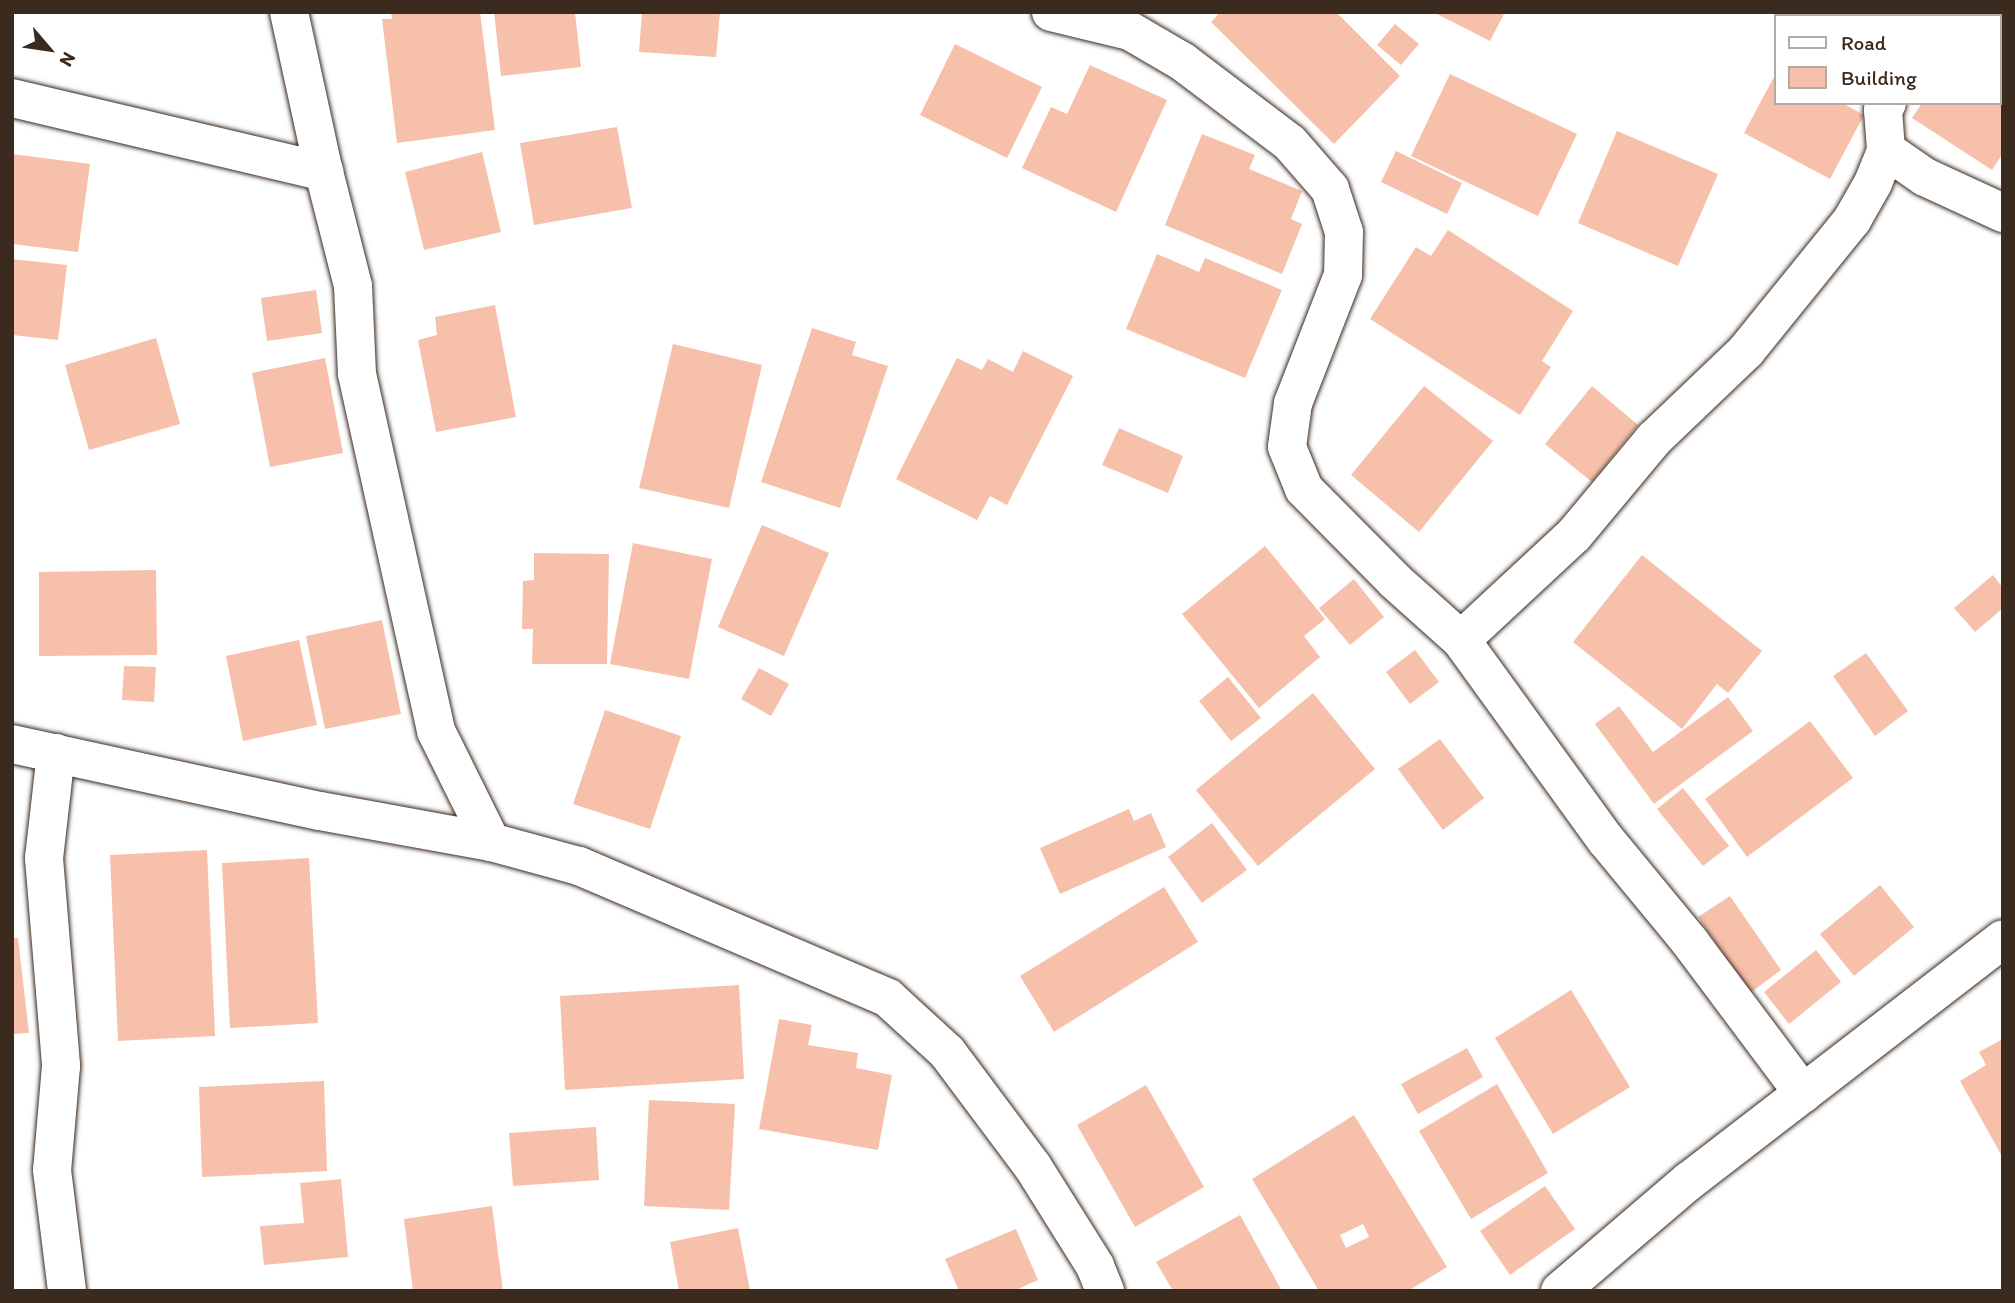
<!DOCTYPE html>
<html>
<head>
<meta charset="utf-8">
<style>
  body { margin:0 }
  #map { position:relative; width:2015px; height:1303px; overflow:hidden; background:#fff; font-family:Itim,sans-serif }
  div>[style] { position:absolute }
  .building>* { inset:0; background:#f7c0aa }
  .roads { filter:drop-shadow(0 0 2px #3b2a1e) drop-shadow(0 0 2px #3b2a1e) }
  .minor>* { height:38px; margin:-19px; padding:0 19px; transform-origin:19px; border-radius:19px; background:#fff }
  span { translate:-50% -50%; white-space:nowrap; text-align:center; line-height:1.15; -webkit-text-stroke:5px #fff; paint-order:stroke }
  .frame { position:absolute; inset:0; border:14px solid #3b2a1e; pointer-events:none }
  .legend { position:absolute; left:1774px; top:14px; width:228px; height:91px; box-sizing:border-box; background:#fff; border:2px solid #b1aaa5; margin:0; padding:9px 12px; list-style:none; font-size:21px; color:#3b2a1e }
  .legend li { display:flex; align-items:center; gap:14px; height:35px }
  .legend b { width:35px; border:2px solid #b1aaa5 }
  .north { position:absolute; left:14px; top:14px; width:70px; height:70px; -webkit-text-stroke:5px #fff; paint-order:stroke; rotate:119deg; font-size:19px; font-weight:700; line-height:28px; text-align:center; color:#3b2a1e }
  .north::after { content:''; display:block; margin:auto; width:24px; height:32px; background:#3b2a1e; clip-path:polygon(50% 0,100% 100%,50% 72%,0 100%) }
</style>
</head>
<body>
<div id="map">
  <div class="building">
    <div style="clip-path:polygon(391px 12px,480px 12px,495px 130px,397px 143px,382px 19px,392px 19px)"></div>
    <div style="clip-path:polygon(494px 12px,575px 12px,581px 67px,501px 76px)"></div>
    <div style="clip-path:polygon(642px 12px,720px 12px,716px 57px,639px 52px)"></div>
    <div style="clip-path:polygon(1220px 12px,1336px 12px,1400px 76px,1334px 144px,1211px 22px)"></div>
    <div style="clip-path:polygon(1433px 12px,1505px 12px,1490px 41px)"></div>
    <div style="clip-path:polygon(1395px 24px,1419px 44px,1401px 65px,1377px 45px)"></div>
    <div style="clip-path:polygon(1999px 27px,2003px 29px,2003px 49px,1999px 55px)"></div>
    <div style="clip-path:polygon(955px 44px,1042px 87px,1007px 158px,920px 115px)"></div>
    <div style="clip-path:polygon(1090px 65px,1167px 100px,1116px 212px,1022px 168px,1051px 107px,1067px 114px)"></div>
    <div style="clip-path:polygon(1999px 69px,2003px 72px,2003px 153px,1992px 170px,1912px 118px,1922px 103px,1999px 103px)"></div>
    <div style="clip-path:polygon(1450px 74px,1577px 134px,1538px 216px,1411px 156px)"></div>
    <div style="clip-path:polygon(1775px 75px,1775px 103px,1842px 103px,1864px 115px,1830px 179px,1744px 133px)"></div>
    <div style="clip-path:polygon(617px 127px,632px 208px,534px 225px,520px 143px)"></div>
    <div style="clip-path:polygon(1617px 131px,1718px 174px,1678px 266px,1578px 223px)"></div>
    <div style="clip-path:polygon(1202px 134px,1255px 155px,1249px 169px,1302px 191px,1291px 219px,1302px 224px,1282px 274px,1165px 225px)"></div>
    <div style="clip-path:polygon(1396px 151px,1462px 183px,1447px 214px,1381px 182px)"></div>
    <div style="clip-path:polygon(482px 152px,501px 232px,424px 250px,405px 172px)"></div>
    <div style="clip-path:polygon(12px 154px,90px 164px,78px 252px,12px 244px)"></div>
    <div style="clip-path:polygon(1448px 230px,1573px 311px,1542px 361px,1551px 367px,1520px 415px,1370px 319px,1416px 247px,1431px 256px)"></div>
    <div style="clip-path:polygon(1157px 254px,1199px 272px,1205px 258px,1282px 290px,1245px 378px,1126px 329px)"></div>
    <div style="clip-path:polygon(12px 259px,67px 265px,58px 340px,12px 335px)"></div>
    <div style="clip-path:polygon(316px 290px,322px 333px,267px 341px,261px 298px)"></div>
    <div style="clip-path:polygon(495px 305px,516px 417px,436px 432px,418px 340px,437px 335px,435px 317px)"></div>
    <div style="clip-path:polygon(812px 328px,856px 342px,852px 355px,888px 366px,840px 508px,761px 482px)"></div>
    <div style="clip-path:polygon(156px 338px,180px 424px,89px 450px,65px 365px)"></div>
    <div style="clip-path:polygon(673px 344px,762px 365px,729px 508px,639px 488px)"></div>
    <div style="clip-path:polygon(1023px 351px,1073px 376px,1007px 505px,990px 496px,977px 520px,896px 479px,957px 358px,982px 370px,988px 359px,1013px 372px)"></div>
    <div style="clip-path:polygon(325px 358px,343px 453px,270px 467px,252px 373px)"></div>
    <div style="clip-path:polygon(1424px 386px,1493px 441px,1419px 532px,1351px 475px)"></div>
    <div style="clip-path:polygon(1592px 386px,1638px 425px,1592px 482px,1545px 444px)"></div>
    <div style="clip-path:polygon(1119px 428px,1183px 456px,1168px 493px,1102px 465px)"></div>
    <div style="clip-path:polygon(762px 525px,829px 553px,784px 656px,718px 627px)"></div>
    <div style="clip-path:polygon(633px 543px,712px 559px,689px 679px,610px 664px)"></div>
    <div style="clip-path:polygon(1265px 546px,1325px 619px,1304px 636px,1320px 657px,1259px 708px,1182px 614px)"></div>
    <div style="clip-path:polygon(534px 553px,609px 554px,607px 664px,532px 664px,533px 629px,522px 629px,523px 581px,534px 580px)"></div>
    <div style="clip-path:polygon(1642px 555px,1762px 651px,1728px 693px,1717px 684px,1682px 729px,1573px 642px)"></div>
    <div style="clip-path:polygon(156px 570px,157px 655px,39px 656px,39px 572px)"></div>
    <div style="clip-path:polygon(1993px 575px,2003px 588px,2003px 608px,1975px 632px,1954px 608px)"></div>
    <div style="clip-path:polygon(1354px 579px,1384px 617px,1350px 645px,1319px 608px)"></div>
    <div style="clip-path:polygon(382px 620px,401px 714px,325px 729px,306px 636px)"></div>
    <div style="clip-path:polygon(299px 640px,317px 725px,243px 741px,226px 656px)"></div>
    <div style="clip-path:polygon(1415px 650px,1439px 682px,1410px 704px,1386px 672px)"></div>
    <div style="clip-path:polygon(1866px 653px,1908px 711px,1875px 736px,1833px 676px)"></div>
    <div style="clip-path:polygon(124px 666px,156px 667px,154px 702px,122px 700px)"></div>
    <div style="clip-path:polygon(759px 668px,789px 684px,771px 716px,741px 699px)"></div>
    <div style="clip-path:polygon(1228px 677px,1261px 718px,1231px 741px,1199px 701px)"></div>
    <div style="clip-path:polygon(1313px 693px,1375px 769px,1258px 866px,1196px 790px)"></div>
    <div style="clip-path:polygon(1728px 697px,1753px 731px,1654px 804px,1595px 724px,1619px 706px,1653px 752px)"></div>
    <div style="clip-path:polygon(605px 710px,681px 736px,650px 829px,573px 804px)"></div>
    <div style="clip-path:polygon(1810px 721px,1853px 778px,1747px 857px,1705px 799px)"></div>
    <div style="clip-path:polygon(1440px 739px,1484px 798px,1443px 830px,1398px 769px)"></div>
    <div style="clip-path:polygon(1683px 788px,1729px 846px,1703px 866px,1657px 809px)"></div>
    <div style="clip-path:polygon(1129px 809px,1134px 821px,1151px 813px,1166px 847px,1060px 894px,1040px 848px)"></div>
    <div style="clip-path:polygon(1212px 823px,1247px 870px,1202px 903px,1168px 857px)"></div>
    <div style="clip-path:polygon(207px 850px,215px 1036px,118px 1041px,110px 855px)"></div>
    <div style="clip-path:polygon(309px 858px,318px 1023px,230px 1028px,222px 863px)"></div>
    <div style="clip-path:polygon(1880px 885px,1914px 927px,1854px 976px,1820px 934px)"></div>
    <div style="clip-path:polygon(1164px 887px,1198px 942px,1054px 1032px,1020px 976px)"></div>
    <div style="clip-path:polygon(1730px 896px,1781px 970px,1750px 993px,1698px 917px)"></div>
    <div style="clip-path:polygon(12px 938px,18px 938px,29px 1033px,12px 1034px)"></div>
    <div style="clip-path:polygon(1816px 950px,1841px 982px,1789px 1024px,1764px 992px)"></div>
    <div style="clip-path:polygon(739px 985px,744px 1079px,565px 1090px,560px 996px)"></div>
    <div style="clip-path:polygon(1571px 990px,1630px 1087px,1553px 1134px,1495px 1038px)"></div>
    <div style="clip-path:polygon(779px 1019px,812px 1025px,808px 1045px,858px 1053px,856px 1068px,892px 1075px,878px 1150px,759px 1129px)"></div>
    <div style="clip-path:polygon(2003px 1039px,2003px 1158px,1960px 1081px,1986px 1065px,1979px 1052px)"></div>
    <div style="clip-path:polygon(1467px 1048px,1483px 1077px,1418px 1114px,1401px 1084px)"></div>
    <div style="clip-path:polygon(324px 1081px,327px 1171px,202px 1177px,199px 1087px)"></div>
    <div style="clip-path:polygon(1497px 1084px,1548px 1173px,1471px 1219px,1419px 1131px)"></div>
    <div style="clip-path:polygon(1146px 1085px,1204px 1187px,1135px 1227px,1077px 1125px)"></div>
    <div style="clip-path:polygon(649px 1100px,735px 1104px,729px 1210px,644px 1206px)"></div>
    <div style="clip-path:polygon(evenodd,1354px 1115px,1447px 1267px,1408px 1291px,1319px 1291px,1252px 1179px,1354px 1115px,1363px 1224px,1369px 1237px,1346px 1248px,1340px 1235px,1363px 1224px)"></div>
    <div style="clip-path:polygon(596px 1127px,599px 1180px,513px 1186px,509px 1133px)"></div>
    <div style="clip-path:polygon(341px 1179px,348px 1257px,264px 1265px,260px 1226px,304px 1223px,300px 1183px)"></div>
    <div style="clip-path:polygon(1545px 1186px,1575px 1229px,1510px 1275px,1480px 1231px)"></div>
    <div style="clip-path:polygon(492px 1206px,503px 1291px,413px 1291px,404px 1219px)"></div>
    <div style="clip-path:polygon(1240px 1215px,1282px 1291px,1173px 1291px,1156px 1262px)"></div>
    <div style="clip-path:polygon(738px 1228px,750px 1291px,679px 1291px,670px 1242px)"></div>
    <div style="clip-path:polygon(1016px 1229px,1038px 1280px,1014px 1291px,959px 1291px,945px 1259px)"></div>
  </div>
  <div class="roads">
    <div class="minor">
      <div style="left:289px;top:12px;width:164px;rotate:77.7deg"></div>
      <div style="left:324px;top:172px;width:118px;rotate:75.7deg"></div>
      <div style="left:353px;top:286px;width:88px;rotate:87.4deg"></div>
      <div style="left:357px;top:374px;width:366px;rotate:77.5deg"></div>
      <div style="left:436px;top:731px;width:124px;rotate:63.6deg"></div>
      <div style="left:1051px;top:12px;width:81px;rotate:13.5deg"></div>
      <div style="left:1130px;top:31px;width:61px;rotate:30.3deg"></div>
      <div style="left:1183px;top:62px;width:134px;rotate:37.1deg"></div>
      <div style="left:1290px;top:143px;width:61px;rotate:49deg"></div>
      <div style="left:1330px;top:189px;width:45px;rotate:72deg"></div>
      <div style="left:1344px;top:232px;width:43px;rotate:91.3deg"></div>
      <div style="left:1343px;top:275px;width:137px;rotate:111.3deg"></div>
      <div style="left:1293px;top:403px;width:44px;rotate:97.8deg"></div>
      <div style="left:1287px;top:447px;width:45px;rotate:68deg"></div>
      <div style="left:1304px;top:489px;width:129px;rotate:45.3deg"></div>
      <div style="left:1395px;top:581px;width:89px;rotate:41.8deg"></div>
      <div style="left:1461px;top:640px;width:247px;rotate:54.1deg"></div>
      <div style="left:1606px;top:840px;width:132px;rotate:50.5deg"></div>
      <div style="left:1690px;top:942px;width:189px;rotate:53.2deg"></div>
      <div style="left:1938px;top:16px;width:4px;rotate:-63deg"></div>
      <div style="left:12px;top:98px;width:321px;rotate:13.3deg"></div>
      <div style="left:1886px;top:150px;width:47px;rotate:34.7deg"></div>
      <div style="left:1925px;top:177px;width:86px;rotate:24.8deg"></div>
      <div style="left:1461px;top:640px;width:154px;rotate:-42.9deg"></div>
      <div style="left:1574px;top:535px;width:125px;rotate:-50.2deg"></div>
      <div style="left:1654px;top:439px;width:127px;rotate:-43.7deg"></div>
      <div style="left:1746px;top:351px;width:169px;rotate:-51deg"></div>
      <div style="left:1852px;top:220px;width:43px;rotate:-60.4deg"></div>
      <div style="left:1873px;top:183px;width:35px;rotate:-68deg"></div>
      <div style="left:1886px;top:150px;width:40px;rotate:-94.3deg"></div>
      <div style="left:1883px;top:110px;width:8px;rotate:-60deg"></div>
      <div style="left:12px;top:744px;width:315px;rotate:12.3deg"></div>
      <div style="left:320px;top:811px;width:174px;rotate:10.3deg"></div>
      <div style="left:491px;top:842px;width:91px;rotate:15.3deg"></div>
      <div style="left:579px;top:866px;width:336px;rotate:23.1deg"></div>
      <div style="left:888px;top:998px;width:80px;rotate:42.5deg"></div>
      <div style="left:947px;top:1052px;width:144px;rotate:53.2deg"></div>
      <div style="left:1033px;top:1167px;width:117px;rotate:57.9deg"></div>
      <div style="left:1095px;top:1266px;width:27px;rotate:68deg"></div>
      <div style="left:56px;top:753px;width:106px;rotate:96.5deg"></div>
      <div style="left:44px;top:858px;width:209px;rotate:85.3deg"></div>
      <div style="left:61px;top:1066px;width:104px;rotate:94.9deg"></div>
      <div style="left:52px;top:1170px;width:122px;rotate:82.9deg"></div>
      <div style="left:1560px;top:1291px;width:170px;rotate:-40.5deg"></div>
      <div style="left:1689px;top:1181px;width:396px;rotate:-37.6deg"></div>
    </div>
  </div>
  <div class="frame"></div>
  <ul class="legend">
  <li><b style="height:9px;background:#fff"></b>Road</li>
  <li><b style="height:19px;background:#f7c0aa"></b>Building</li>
  </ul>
  <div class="north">N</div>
</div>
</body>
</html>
